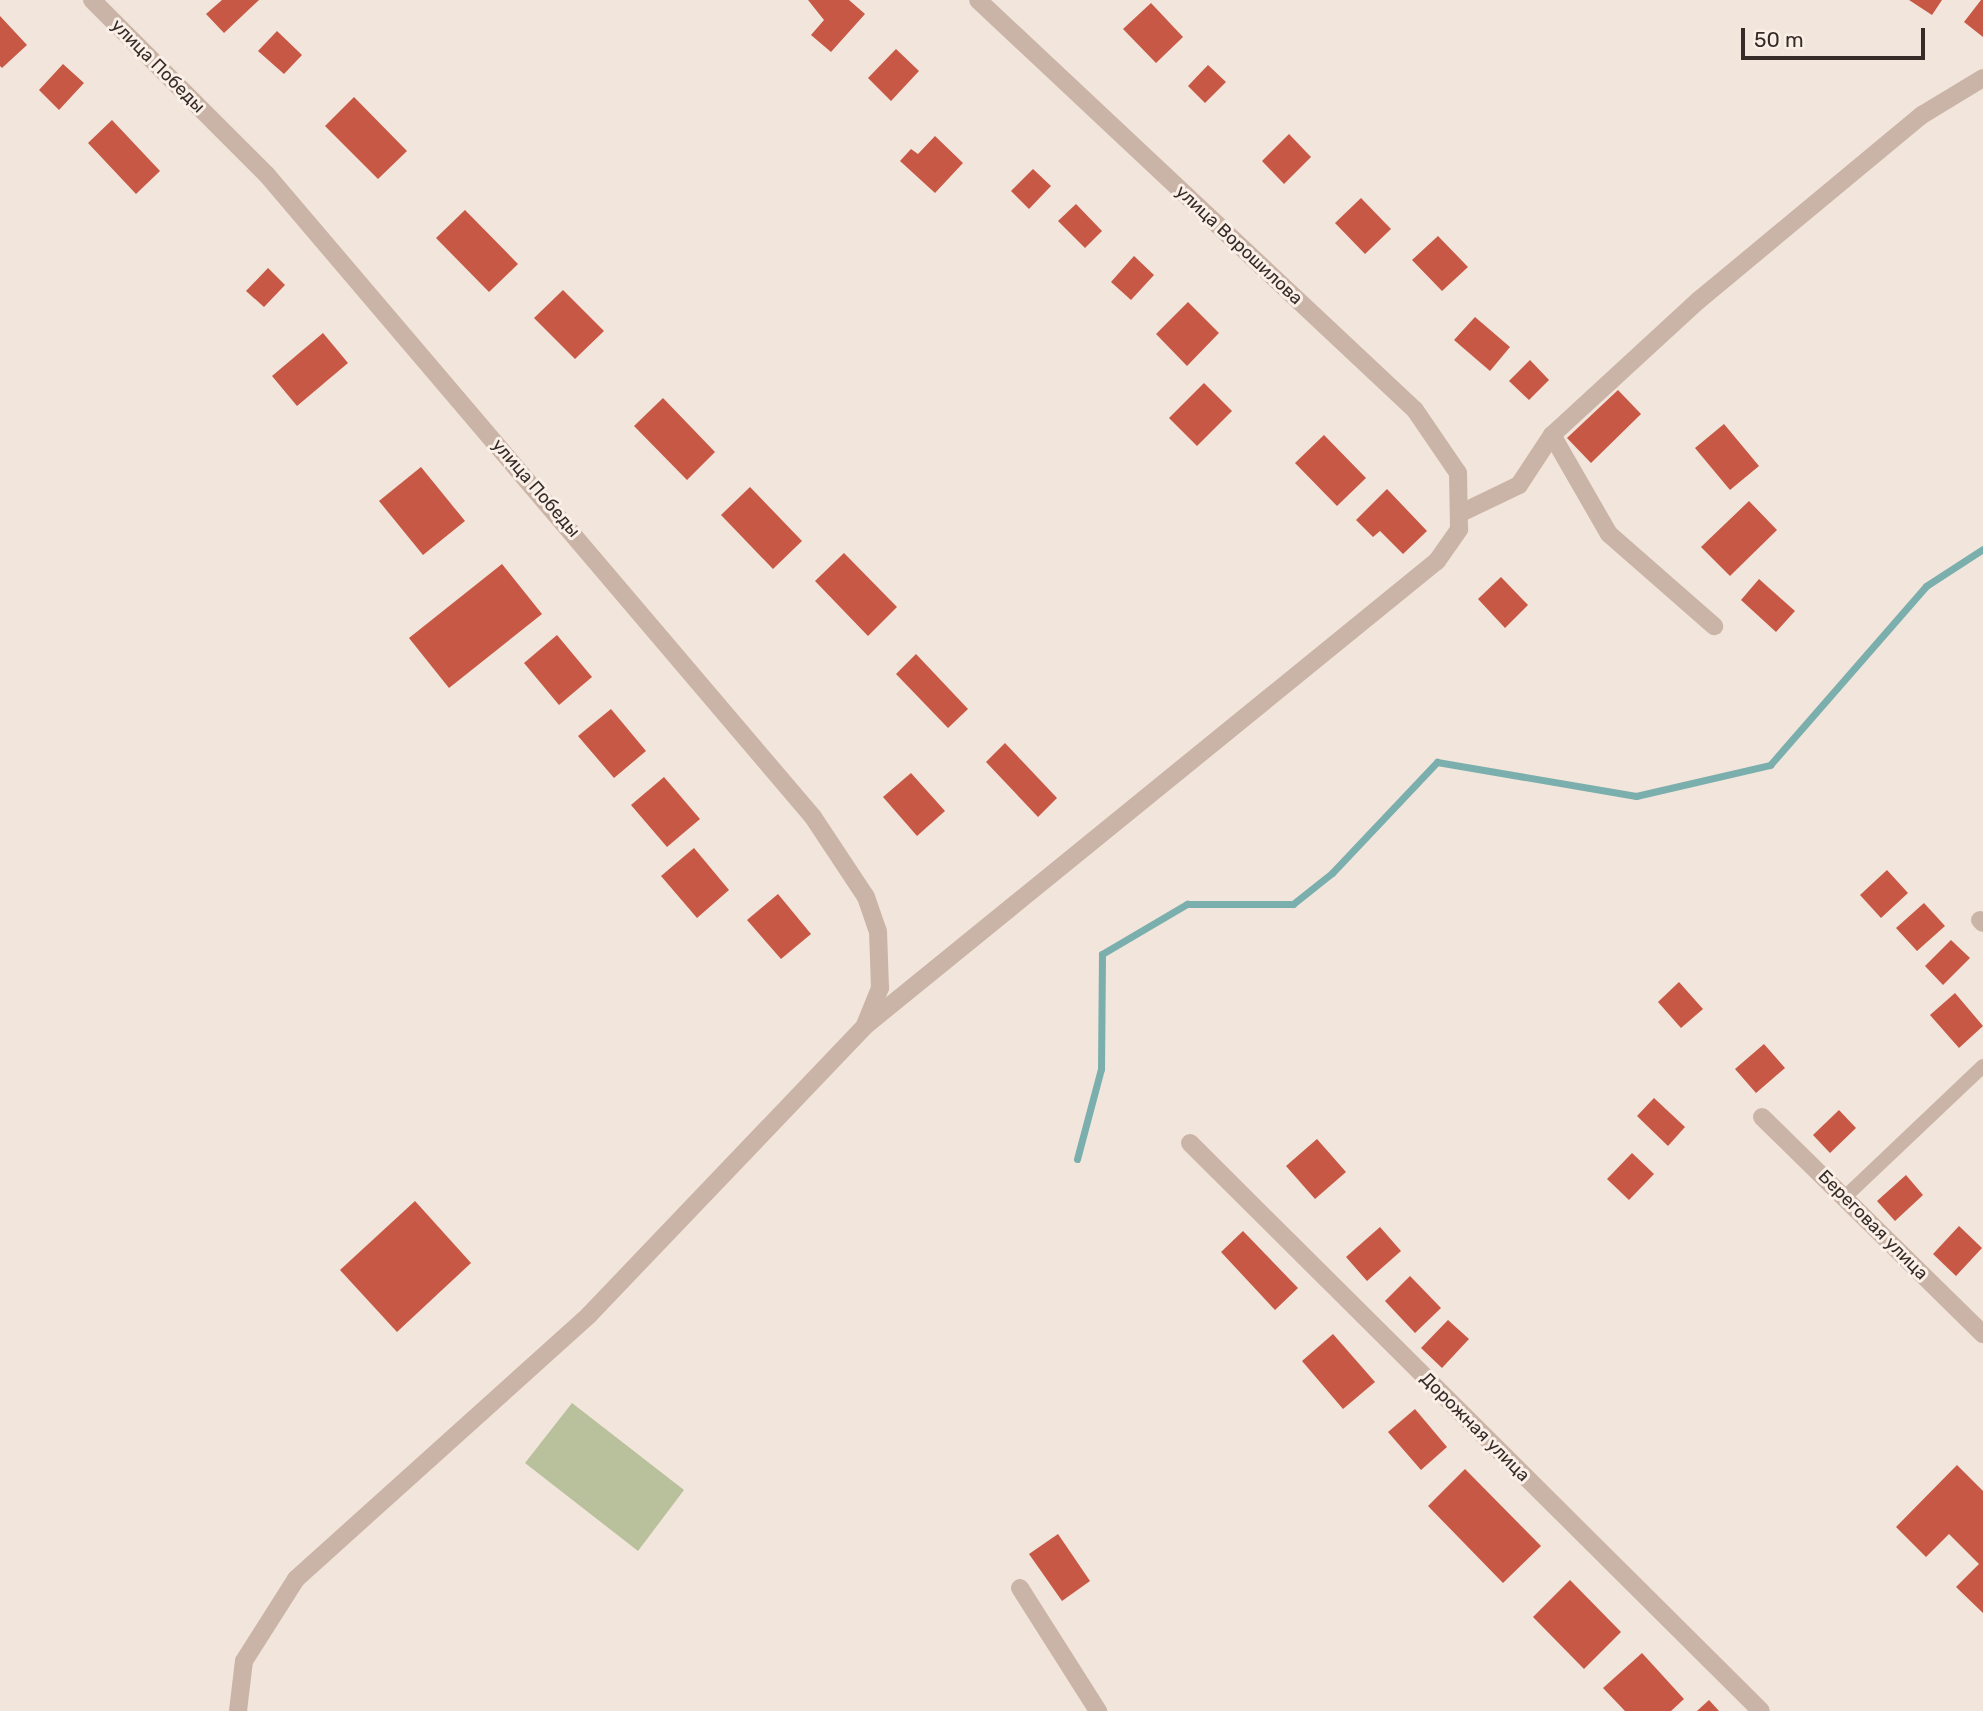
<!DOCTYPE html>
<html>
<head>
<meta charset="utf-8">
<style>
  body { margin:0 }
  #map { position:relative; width:1983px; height:1711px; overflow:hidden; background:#f2e5db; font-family:Rubik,sans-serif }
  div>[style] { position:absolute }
  .green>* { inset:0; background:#b8c19b }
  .stream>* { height:7px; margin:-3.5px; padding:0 3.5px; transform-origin:3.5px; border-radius:3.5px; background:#7aafad }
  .building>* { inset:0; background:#c75845 }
  .lane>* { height:14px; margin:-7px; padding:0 7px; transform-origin:7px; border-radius:7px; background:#cab4a7 }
  .street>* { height:18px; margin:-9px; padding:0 9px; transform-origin:9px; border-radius:9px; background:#cab4a7 }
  span { translate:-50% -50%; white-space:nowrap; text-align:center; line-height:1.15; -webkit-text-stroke:6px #faf0e8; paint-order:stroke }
  .street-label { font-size:18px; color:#372b28 }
  .scale { position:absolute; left:1741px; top:28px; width:184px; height:32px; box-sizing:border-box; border:4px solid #372b28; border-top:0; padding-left:9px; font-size:21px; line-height:24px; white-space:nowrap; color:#372b28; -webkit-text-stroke:5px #faf0e8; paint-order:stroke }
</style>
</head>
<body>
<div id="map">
  <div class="green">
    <div style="clip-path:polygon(572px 1403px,684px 1490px,638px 1551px,525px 1463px)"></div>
  </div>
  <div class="stream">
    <div style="left:1077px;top:1159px;width:93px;rotate:-75.1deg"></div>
    <div style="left:1101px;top:1069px;width:115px;rotate:-89.5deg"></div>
    <div style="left:1102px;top:954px;width:99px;rotate:-30.5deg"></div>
    <div style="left:1187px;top:904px;width:106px"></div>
    <div style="left:1293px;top:904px;width:50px;rotate:-38.5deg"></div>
    <div style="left:1332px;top:873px;width:153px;rotate:-46.6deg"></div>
    <div style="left:1437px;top:762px;width:202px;rotate:9.7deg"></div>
    <div style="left:1636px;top:796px;width:138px;rotate:-13deg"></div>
    <div style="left:1770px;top:765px;width:237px;rotate:-48.9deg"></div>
    <div style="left:1926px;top:586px;width:68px;rotate:-33deg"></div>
  </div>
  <div class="building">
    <div style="clip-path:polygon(222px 0,259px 0,224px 33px,206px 14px)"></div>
    <div style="clip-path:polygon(808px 0,849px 0,865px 14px,831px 52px,811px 35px,824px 20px)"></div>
    <div style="clip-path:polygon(1909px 0,1942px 0,1932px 15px)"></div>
    <div style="clip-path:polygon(1981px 0,1983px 0,1983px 37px,1964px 22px)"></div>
    <div style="clip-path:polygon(1151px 3px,1183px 37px,1156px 63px,1123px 29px)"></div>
    <div style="clip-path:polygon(0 16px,27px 45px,2px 68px,0 66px)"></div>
    <div style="clip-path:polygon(277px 31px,302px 55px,284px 74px,258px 51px)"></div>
    <div style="clip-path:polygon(896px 49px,919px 71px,891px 101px,868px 78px)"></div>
    <div style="clip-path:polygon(63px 64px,84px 83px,59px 110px,39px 90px)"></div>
    <div style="clip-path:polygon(1208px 65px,1226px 82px,1205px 103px,1188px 86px)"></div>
    <div style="clip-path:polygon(354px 97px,407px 151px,378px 179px,325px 126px)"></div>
    <div style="clip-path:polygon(112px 120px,160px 171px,136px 194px,88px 143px)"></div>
    <div style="clip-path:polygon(1289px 134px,1311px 157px,1284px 184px,1262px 161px)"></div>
    <div style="clip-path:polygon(935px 136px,963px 163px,935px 193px,900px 161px,911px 149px,918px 154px)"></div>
    <div style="clip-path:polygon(1033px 169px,1051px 186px,1029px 209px,1011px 191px)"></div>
    <div style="clip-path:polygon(1361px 198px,1391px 229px,1365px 254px,1335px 223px)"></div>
    <div style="clip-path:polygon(1076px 204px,1102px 231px,1085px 248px,1058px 221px)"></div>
    <div style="clip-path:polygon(465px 210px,518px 264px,489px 292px,436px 238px)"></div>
    <div style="clip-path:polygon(1438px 236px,1468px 267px,1442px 291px,1412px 260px)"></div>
    <div style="clip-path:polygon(1134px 256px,1154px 275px,1131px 300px,1111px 282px)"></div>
    <div style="clip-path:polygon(268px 268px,285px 285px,264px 307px,246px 291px)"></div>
    <div style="clip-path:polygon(563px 290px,604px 331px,575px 359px,534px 318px)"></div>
    <div style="clip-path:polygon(1188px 302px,1219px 333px,1187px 366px,1156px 334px)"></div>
    <div style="clip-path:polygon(1475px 317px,1510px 347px,1490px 371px,1454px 340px)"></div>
    <div style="clip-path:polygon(323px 333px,348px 363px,297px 406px,272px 376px)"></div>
    <div style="clip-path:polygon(1530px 360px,1549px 380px,1529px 400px,1509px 381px)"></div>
    <div style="clip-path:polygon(1204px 383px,1232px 411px,1197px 446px,1169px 418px)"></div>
    <div style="clip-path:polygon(1618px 390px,1641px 414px,1591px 463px,1567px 438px)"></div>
    <div style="clip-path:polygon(663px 398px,715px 452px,687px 480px,634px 426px)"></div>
    <div style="clip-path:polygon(1724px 424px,1759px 466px,1730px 490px,1695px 448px)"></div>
    <div style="clip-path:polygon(1324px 435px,1366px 478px,1337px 506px,1295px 463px)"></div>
    <div style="clip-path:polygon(421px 467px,465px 521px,423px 555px,379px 501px)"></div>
    <div style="clip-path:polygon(750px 487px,802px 541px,773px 569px,721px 515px)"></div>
    <div style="clip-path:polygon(1387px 489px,1427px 531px,1403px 554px,1380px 531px,1373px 537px,1356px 520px)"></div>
    <div style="clip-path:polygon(1749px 501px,1777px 530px,1730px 576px,1701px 547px)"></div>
    <div style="clip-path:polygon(844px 553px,897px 607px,868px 636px,815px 581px)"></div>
    <div style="clip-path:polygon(502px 564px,542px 614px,449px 688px,409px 638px)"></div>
    <div style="clip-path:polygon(1501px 577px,1528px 605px,1505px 628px,1478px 599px)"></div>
    <div style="clip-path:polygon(1759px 579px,1795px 611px,1776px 632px,1741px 600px)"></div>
    <div style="clip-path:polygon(557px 635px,592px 677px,559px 705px,524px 663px)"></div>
    <div style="clip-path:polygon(916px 654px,968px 709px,948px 728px,896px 674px)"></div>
    <div style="clip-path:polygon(611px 709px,646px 751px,614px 778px,578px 736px)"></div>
    <div style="clip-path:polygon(1005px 743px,1057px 798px,1038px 817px,986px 762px)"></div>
    <div style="clip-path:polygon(911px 773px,945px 811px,917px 836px,883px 797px)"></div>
    <div style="clip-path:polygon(664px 777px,700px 819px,667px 847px,631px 805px)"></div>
    <div style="clip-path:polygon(694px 848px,729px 890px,697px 918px,661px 876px)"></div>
    <div style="clip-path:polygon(1887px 870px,1908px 893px,1881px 918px,1860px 895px)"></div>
    <div style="clip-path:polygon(778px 894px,811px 934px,781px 959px,747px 920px)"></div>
    <div style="clip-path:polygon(1924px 903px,1945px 926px,1917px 951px,1896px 928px)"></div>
    <div style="clip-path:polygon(1951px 940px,1970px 958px,1943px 985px,1925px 966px)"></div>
    <div style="clip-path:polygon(1679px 982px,1703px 1009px,1681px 1028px,1658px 1002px)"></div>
    <div style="clip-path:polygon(1955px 993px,1983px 1026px,1959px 1048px,1930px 1015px)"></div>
    <div style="clip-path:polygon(1764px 1044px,1785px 1068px,1756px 1093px,1735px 1069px)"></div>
    <div style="clip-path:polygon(1654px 1098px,1685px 1127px,1668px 1146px,1637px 1116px)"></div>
    <div style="clip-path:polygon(1839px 1110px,1856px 1128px,1830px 1153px,1813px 1135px)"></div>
    <div style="clip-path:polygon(1317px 1139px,1346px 1172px,1315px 1199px,1286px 1166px)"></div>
    <div style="clip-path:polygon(1632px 1153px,1654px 1174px,1629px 1200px,1607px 1179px)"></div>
    <div style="clip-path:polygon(1906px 1175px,1923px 1195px,1895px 1221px,1877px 1201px)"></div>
    <div style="clip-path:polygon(415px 1201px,471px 1263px,397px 1332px,340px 1270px)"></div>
    <div style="clip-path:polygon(1959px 1226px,1982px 1248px,1956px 1276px,1933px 1254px)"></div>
    <div style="clip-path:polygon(1380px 1227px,1401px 1251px,1367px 1281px,1346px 1257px)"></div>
    <div style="clip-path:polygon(1243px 1231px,1298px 1288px,1275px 1310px,1221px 1252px)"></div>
    <div style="clip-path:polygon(1410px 1276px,1441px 1308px,1415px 1333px,1385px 1301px)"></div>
    <div style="clip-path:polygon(1448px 1320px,1469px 1339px,1442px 1368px,1421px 1348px)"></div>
    <div style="clip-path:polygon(1333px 1334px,1375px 1382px,1343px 1409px,1302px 1361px)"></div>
    <div style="clip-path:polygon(1415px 1409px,1447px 1447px,1421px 1470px,1388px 1432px)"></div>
    <div style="clip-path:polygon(1957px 1465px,1983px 1491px,1983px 1613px,1956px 1587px,1979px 1564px,1949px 1534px,1926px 1557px,1896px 1527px)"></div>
    <div style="clip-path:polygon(1465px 1469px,1541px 1546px,1503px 1583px,1428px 1506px)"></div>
    <div style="clip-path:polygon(1058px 1534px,1090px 1581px,1062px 1601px,1029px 1554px)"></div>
    <div style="clip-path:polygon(1570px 1580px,1621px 1632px,1584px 1669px,1533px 1617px)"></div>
    <div style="clip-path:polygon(1642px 1653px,1684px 1699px,1671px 1711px,1625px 1711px,1603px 1688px)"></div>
    <div style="clip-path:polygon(1709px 1700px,1719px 1711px,1697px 1711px)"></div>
  </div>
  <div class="lane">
    <div style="left:1846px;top:1196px;width:189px;rotate:-43.5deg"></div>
  </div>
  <div class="street">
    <div style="left:92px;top:0;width:247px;rotate:45deg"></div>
    <div style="left:267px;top:175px;width:843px;rotate:49.62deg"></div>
    <div style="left:813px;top:817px;width:96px;rotate:56.5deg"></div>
    <div style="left:866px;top:897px;width:36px;rotate:71deg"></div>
    <div style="left:878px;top:931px;width:57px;rotate:88deg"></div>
    <div style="left:880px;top:988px;width:40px;rotate:112deg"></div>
    <div style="left:1552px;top:435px;width:114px;rotate:60.1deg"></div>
    <div style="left:1609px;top:534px;width:140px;rotate:41.2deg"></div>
    <div style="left:1463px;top:512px;width:62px;rotate:-25.7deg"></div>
    <div style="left:1519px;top:485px;width:60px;rotate:-56.6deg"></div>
    <div style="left:1552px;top:435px;width:200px;rotate:-42.6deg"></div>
    <div style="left:1699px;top:300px;width:290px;rotate:-39.7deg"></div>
    <div style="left:1922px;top:115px;width:71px;rotate:-31.2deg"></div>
    <div style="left:1980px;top:920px;width:4px;rotate:45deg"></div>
    <div style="left:1762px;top:1117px;width:310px;rotate:44.5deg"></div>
    <div style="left:1190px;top:1143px;width:805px;rotate:44.85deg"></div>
    <div style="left:1020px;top:1588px;width:146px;rotate:57.6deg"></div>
    <div style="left:238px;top:1711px;width:50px;rotate:-83.2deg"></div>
    <div style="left:244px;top:1661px;width:97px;rotate:-57.6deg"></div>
    <div style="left:296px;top:1579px;width:394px;rotate:-42deg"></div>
    <div style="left:589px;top:1315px;width:400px;rotate:-46.3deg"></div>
    <div style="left:865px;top:1026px;width:737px;rotate:-39.11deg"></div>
    <div style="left:1437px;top:561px;width:39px;rotate:-55deg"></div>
    <div style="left:1459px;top:529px;width:56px;rotate:-91deg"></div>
    <div style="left:1458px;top:473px;width:76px;rotate:-124.3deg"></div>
    <div style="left:1415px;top:410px;width:599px;rotate:-136.83deg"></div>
  </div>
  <div class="street-label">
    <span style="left:158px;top:66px;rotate:45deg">улица Победы</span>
    <span style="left:1239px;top:245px;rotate:43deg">улица Ворошилова</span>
    <span style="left:536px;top:488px;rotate:49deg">улица Победы</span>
    <span style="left:1873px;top:1225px;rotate:45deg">Береговая улица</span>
    <span style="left:1475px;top:1427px;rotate:45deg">Дорожная улица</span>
  </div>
  <div class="scale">50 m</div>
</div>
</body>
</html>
